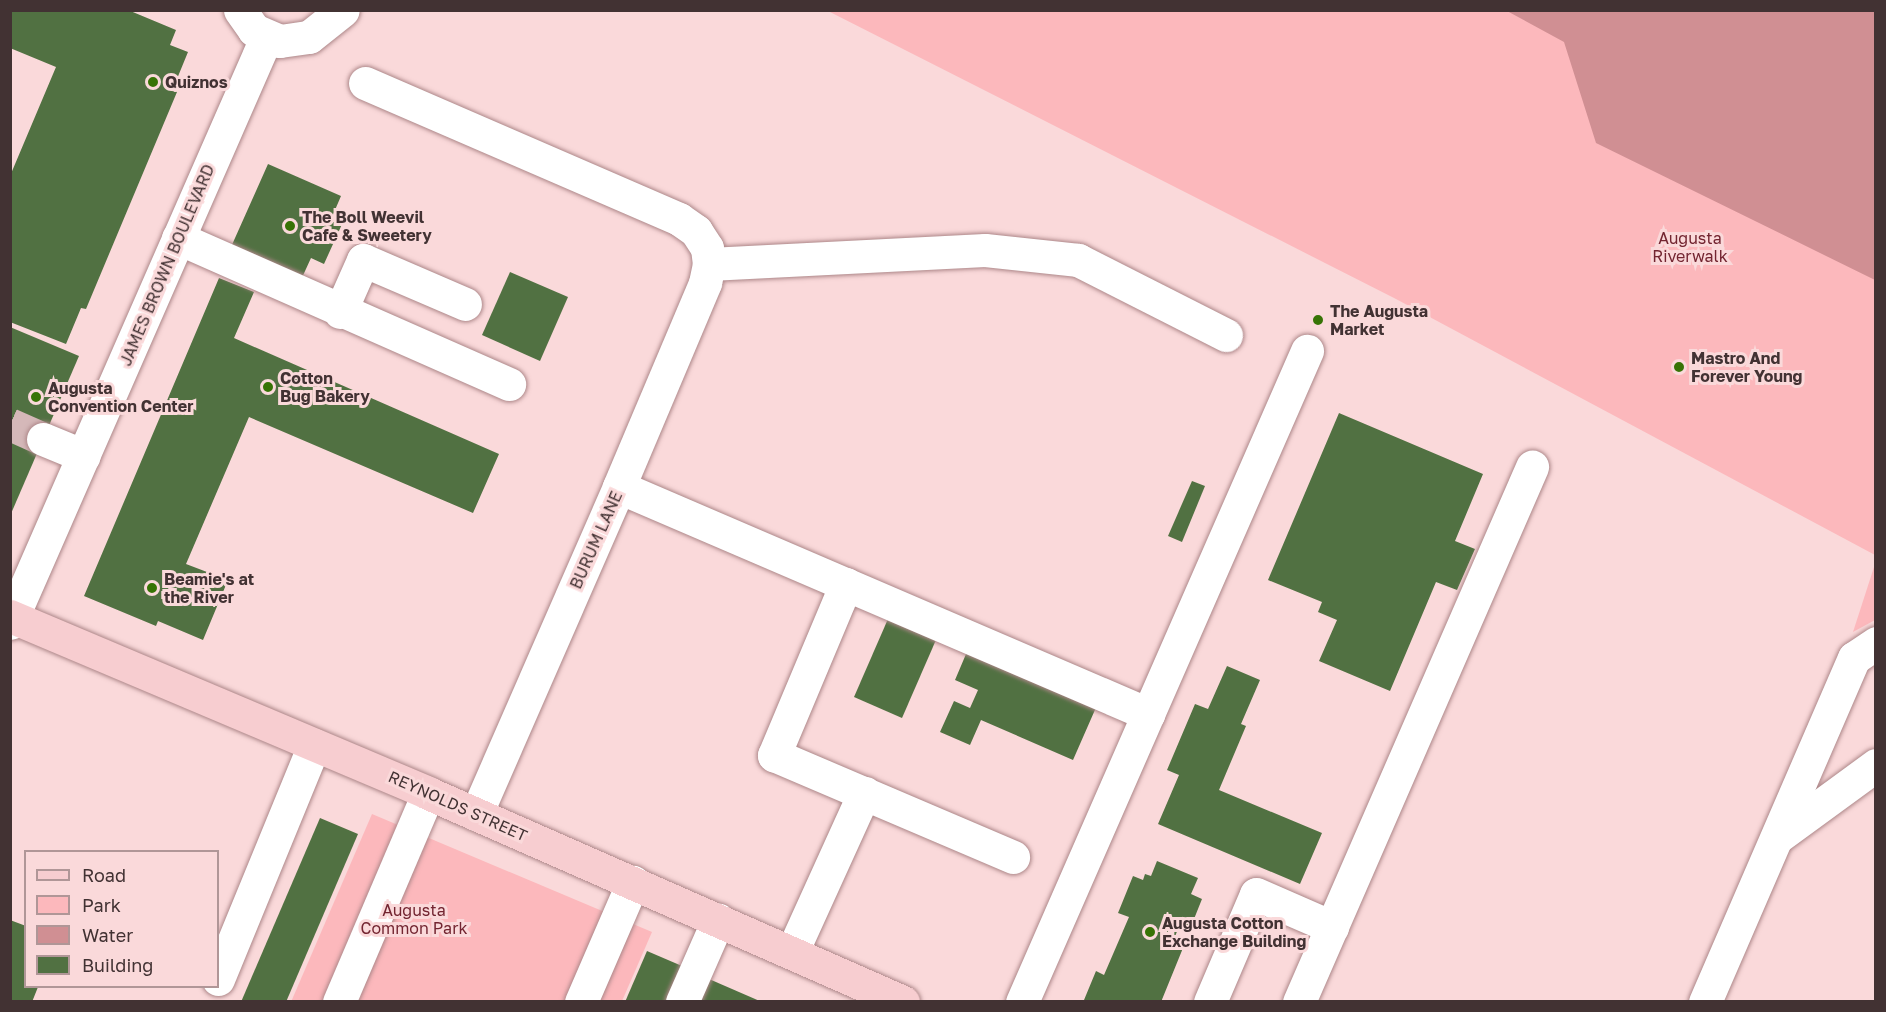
<!DOCTYPE html>
<html>
<head>
<meta charset="utf-8">
<style>
  body { margin:0 }
  #map { position:relative; width:1886px; height:1012px; overflow:hidden; background:#fad9da; font-family:"Golos Text",sans-serif }
  div>[style] { position:absolute }
  .green>* { inset:0; background:#fcb8bc }
  .water>* { inset:0; background:#d08f93 }
  .building>* { inset:0; background:#517142 }
  .minor-tunnel>* { height:33px; margin-top:-16.5px; transform-origin:0; background:repeating-linear-gradient(90deg,#d5b8b9 0 33px,transparent 0 49px) }
  .roads { filter:drop-shadow(0 0 2px #ad8789) drop-shadow(0 0 2px #ad8789) }
  .minor>* { height:33px; margin:-16.5px; padding:0 16.5px; transform-origin:16.5px; border-radius:16.5px; background:#fff }
  .major>* { height:33px; margin:-16.5px; padding:0 16.5px; transform-origin:16.5px; border-radius:16.5px; background:#f7cdd0 }
  .dots>* { width:16px; height:16px; translate:-50% -50%; box-sizing:border-box; border:3px solid #fad9da; border-radius:50% }
  span { translate:-50% -50%; white-space:nowrap; text-align:center; line-height:1.15; -webkit-text-stroke:6px #fad9da; paint-order:stroke }
  .poi-label { font-size:16px; color:#423233; font-weight:700 }
  .left { translate:0 -50%; text-align:left }
  .park-label { font-size:16px; color:#732531 }
  .street-label { font-size:16px; color:#423233 }
  .frame { position:absolute; inset:0; border:12px solid #423233; pointer-events:none }
  .legend { position:absolute; left:24px; top:850px; width:195px; height:138px; box-sizing:border-box; background:#fad9da; border:2px solid #b09697; margin:0; padding:8px 10px; list-style:none; font-size:18px; color:#423233 }
  .legend li { display:flex; align-items:center; gap:12px; height:30px }
  .legend b { width:30px; border:2px solid #b09697 }
</style>
</head>
<body>
<div id="map">
  <div class="green">
    <div style="clip-path:polygon(828px 11px,1626px 11px,1875px 133px,1875px 555px,1396px 299px)"></div>
    <div style="clip-path:polygon(1875px 564px,1875px 620px,1853px 632px)"></div>
    <div style="clip-path:polygon(372px 814px,652px 932px,622px 1001px,291px 1002px)"></div>
  </div>
  <div class="water">
    <div style="clip-path:polygon(1507px 11px,1875px 11px,1875px 280px,1596px 143px,1564px 42px)"></div>
  </div>
  <div class="building">
    <div style="clip-path:polygon(10px 10px,128px 10px,176px 30px,170px 45px,188px 52px,172px 91px,177px 92px,86px 309px,81px 308px,66px 344px,10px 322px,10px 176px,56px 67px,10px 48px)"></div>
    <div style="clip-path:polygon(268px 164px,341px 196px,332px 217px,343px 222px,324px 264px,311px 258px,300px 282px,231px 247px)"></div>
    <div style="clip-path:polygon(510px 272px,568px 297px,540px 361px,482px 335px)"></div>
    <div style="clip-path:polygon(219px 278px,254px 292px,234px 338px,499px 454px,473px 513px,249px 417px,186px 564px,228px 580px,203px 640px,158px 621px,156px 626px,84px 596px)"></div>
    <div style="clip-path:polygon(10px 327px,79px 356px,10px 516px)"></div>
    <div style="clip-path:polygon(1339px 413px,1483px 474px,1455px 541px,1475px 549px,1457px 590px,1436px 582px,1390px 691px,1319px 661px,1337px 620px,1318px 612px,1322px 602px,1268px 580px)"></div>
    <div style="clip-path:polygon(1192px 481px,1205px 486px,1182px 542px,1168px 536px)"></div>
    <div style="clip-path:polygon(891px 612px,939px 633px,902px 718px,854px 697px)"></div>
    <div style="clip-path:polygon(969px 647px,1098px 703px,1073px 760px,981px 720px,970px 745px,940px 732px,954px 701px,970px 708px,978px 690px,955px 680px)"></div>
    <div style="clip-path:polygon(1227px 666px,1260px 680px,1241px 724px,1246px 726px,1219px 790px,1322px 833px,1300px 884px,1158px 824px,1179px 775px,1167px 770px,1195px 704px,1208px 709px)"></div>
    <div style="clip-path:polygon(320px 818px,358px 834px,286px 1002px,241px 1002px)"></div>
    <div style="clip-path:polygon(1157px 861px,1198px 878px,1191px 894px,1202px 899px,1188px 934px,1178px 929px,1172px 944px,1183px 948px,1161px 1002px,1084px 1000px,1096px 971px,1104px 975px,1129px 917px,1118px 913px,1133px 876px,1143px 880px,1145px 874px,1151px 876px)"></div>
    <div style="clip-path:polygon(10px 920px,26px 926px,26px 987px,38px 987px,32px 1002px,10px 1002px)"></div>
    <div style="clip-path:polygon(647px 951px,682px 966px,667px 1002px,625px 1002px)"></div>
    <div style="clip-path:polygon(709px 979px,762px 1002px,699px 1002px)"></div>
  </div>
  <div class="minor-tunnel">
    <div style="left:10px;top:424px;width:36px;rotate:24deg"></div>
  </div>
  <div class="roads">
    <div class="minor">
      <div style="left:240px;top:10px;width:24px;rotate:55deg"></div>
      <div style="left:254px;top:30px;width:28px;rotate:23deg"></div>
      <div style="left:280px;top:41px;width:29px;rotate:-8deg"></div>
      <div style="left:309px;top:37px;width:43px;rotate:-38.5deg"></div>
      <div style="left:365px;top:83px;width:342px;rotate:23.4deg"></div>
      <div style="left:679px;top:219px;width:21px;rotate:35deg"></div>
      <div style="left:696px;top:231px;width:20px;rotate:57deg"></div>
      <div style="left:707px;top:248px;width:16px;rotate:83deg"></div>
      <div style="left:709px;top:264px;width:19px;rotate:102deg"></div>
      <div style="left:705px;top:283px;width:221px;rotate:112.9deg"></div>
      <div style="left:619px;top:487px;width:357px;rotate:113.6deg"></div>
      <div style="left:178px;top:238px;width:362px;rotate:23.8deg"></div>
      <div style="left:709px;top:264px;width:276px;rotate:-2.9deg"></div>
      <div style="left:985px;top:250px;width:94px;rotate:6.1deg"></div>
      <div style="left:1078px;top:260px;width:166px;rotate:26.9deg"></div>
      <div style="left:340px;top:312px;width:57px;rotate:-66.1deg"></div>
      <div style="left:363px;top:260px;width:111px;rotate:23.3deg"></div>
      <div style="left:43px;top:439px;width:44px;rotate:22.5deg"></div>
      <div style="left:619px;top:487px;width:576px;rotate:23.22deg"></div>
      <div style="left:846px;top:584px;width:186px;rotate:112.8deg"></div>
      <div style="left:774px;top:755px;width:260px;rotate:23.1deg"></div>
      <div style="left:10px;top:623px;width:639px;rotate:-66.37deg"></div>
      <div style="left:1779px;top:836px;width:120px;rotate:-36.2deg"></div>
      <div style="left:792px;top:952px;width:175px;rotate:-65.6deg"></div>
      <div style="left:218px;top:979px;width:253px;rotate:-67.7deg"></div>
      <div style="left:339px;top:1002px;width:227px;rotate:-66.9deg"></div>
      <div style="left:581px;top:1002px;width:131px;rotate:-66.6deg"></div>
      <div style="left:682px;top:1002px;width:90px;rotate:-66.3deg"></div>
      <div style="left:1022px;top:1002px;width:711px;rotate:-66.36deg"></div>
      <div style="left:1210px;top:1002px;width:117px;rotate:-66.9deg"></div>
      <div style="left:1256px;top:894px;width:83px;rotate:23.5deg"></div>
      <div style="left:1299px;top:1002px;width:584px;rotate:-66.47deg"></div>
      <div style="left:1705px;top:1002px;width:375px;rotate:-66.6deg"></div>
      <div style="left:1854px;top:658px;width:27px;rotate:-34deg"></div>
    </div>
    <div class="major">
      <div style="left:10px;top:616px;width:454px;rotate:22.9deg"></div>
      <div style="left:428px;top:793px;width:519px;rotate:23.75deg"></div>
    </div>
  </div>
  <div class="dots">
    <div style="left:153px;top:82px;background:#377305"></div>
    <div style="left:290px;top:226px;background:#377305"></div>
    <div style="left:1318px;top:320px;background:#377305"></div>
    <div style="left:1679px;top:367px;background:#377305"></div>
    <div style="left:268px;top:387px;background:#377305"></div>
    <div style="left:36px;top:397px;background:#377305"></div>
    <div style="left:152px;top:588px;background:#377305"></div>
    <div style="left:1150px;top:932px;background:#377305"></div>
  </div>
  <div class="poi-label">
    <span class="left" style="left:165px;top:82px">Quiznos</span>
    <span class="left" style="left:302px;top:226px">The Boll Weevil<br>Cafe &amp; Sweetery</span>
    <span class="left" style="left:1330px;top:320px">The Augusta<br>Market</span>
    <span class="left" style="left:1691px;top:367px">Mastro And<br>Forever Young</span>
    <span class="left" style="left:280px;top:387px">Cotton<br>Bug Bakery</span>
    <span class="left" style="left:48px;top:397px">Augusta<br>Convention Center</span>
    <span class="left" style="left:164px;top:588px">Beamie's at<br>the River</span>
    <span class="left" style="left:1162px;top:932px">Augusta Cotton<br>Exchange Building</span>
  </div>
  <div class="park-label">
    <span style="left:1690px;top:247px">Augusta<br>Riverwalk</span>
    <span style="left:414px;top:919px">Augusta<br>Common Park</span>
  </div>
  <div class="street-label">
    <span style="left:167px;top:265px;rotate:-67deg">JAMES BROWN BOULEVARD</span>
    <span style="left:596px;top:540px;rotate:-66deg">BURUM LANE</span>
    <span style="left:458px;top:806px;rotate:24deg">REYNOLDS STREET</span>
  </div>
  <div class="frame"></div>
  <ul class="legend">
  <li><b style="height:8px;background:#f7cdd0"></b>Road</li>
  <li><b style="height:16px;background:#fcb8bc"></b>Park</li>
  <li><b style="height:16px;background:#d08f93"></b>Water</li>
  <li><b style="height:16px;background:#517142"></b>Building</li>
  </ul>
</div>
</body>
</html>
